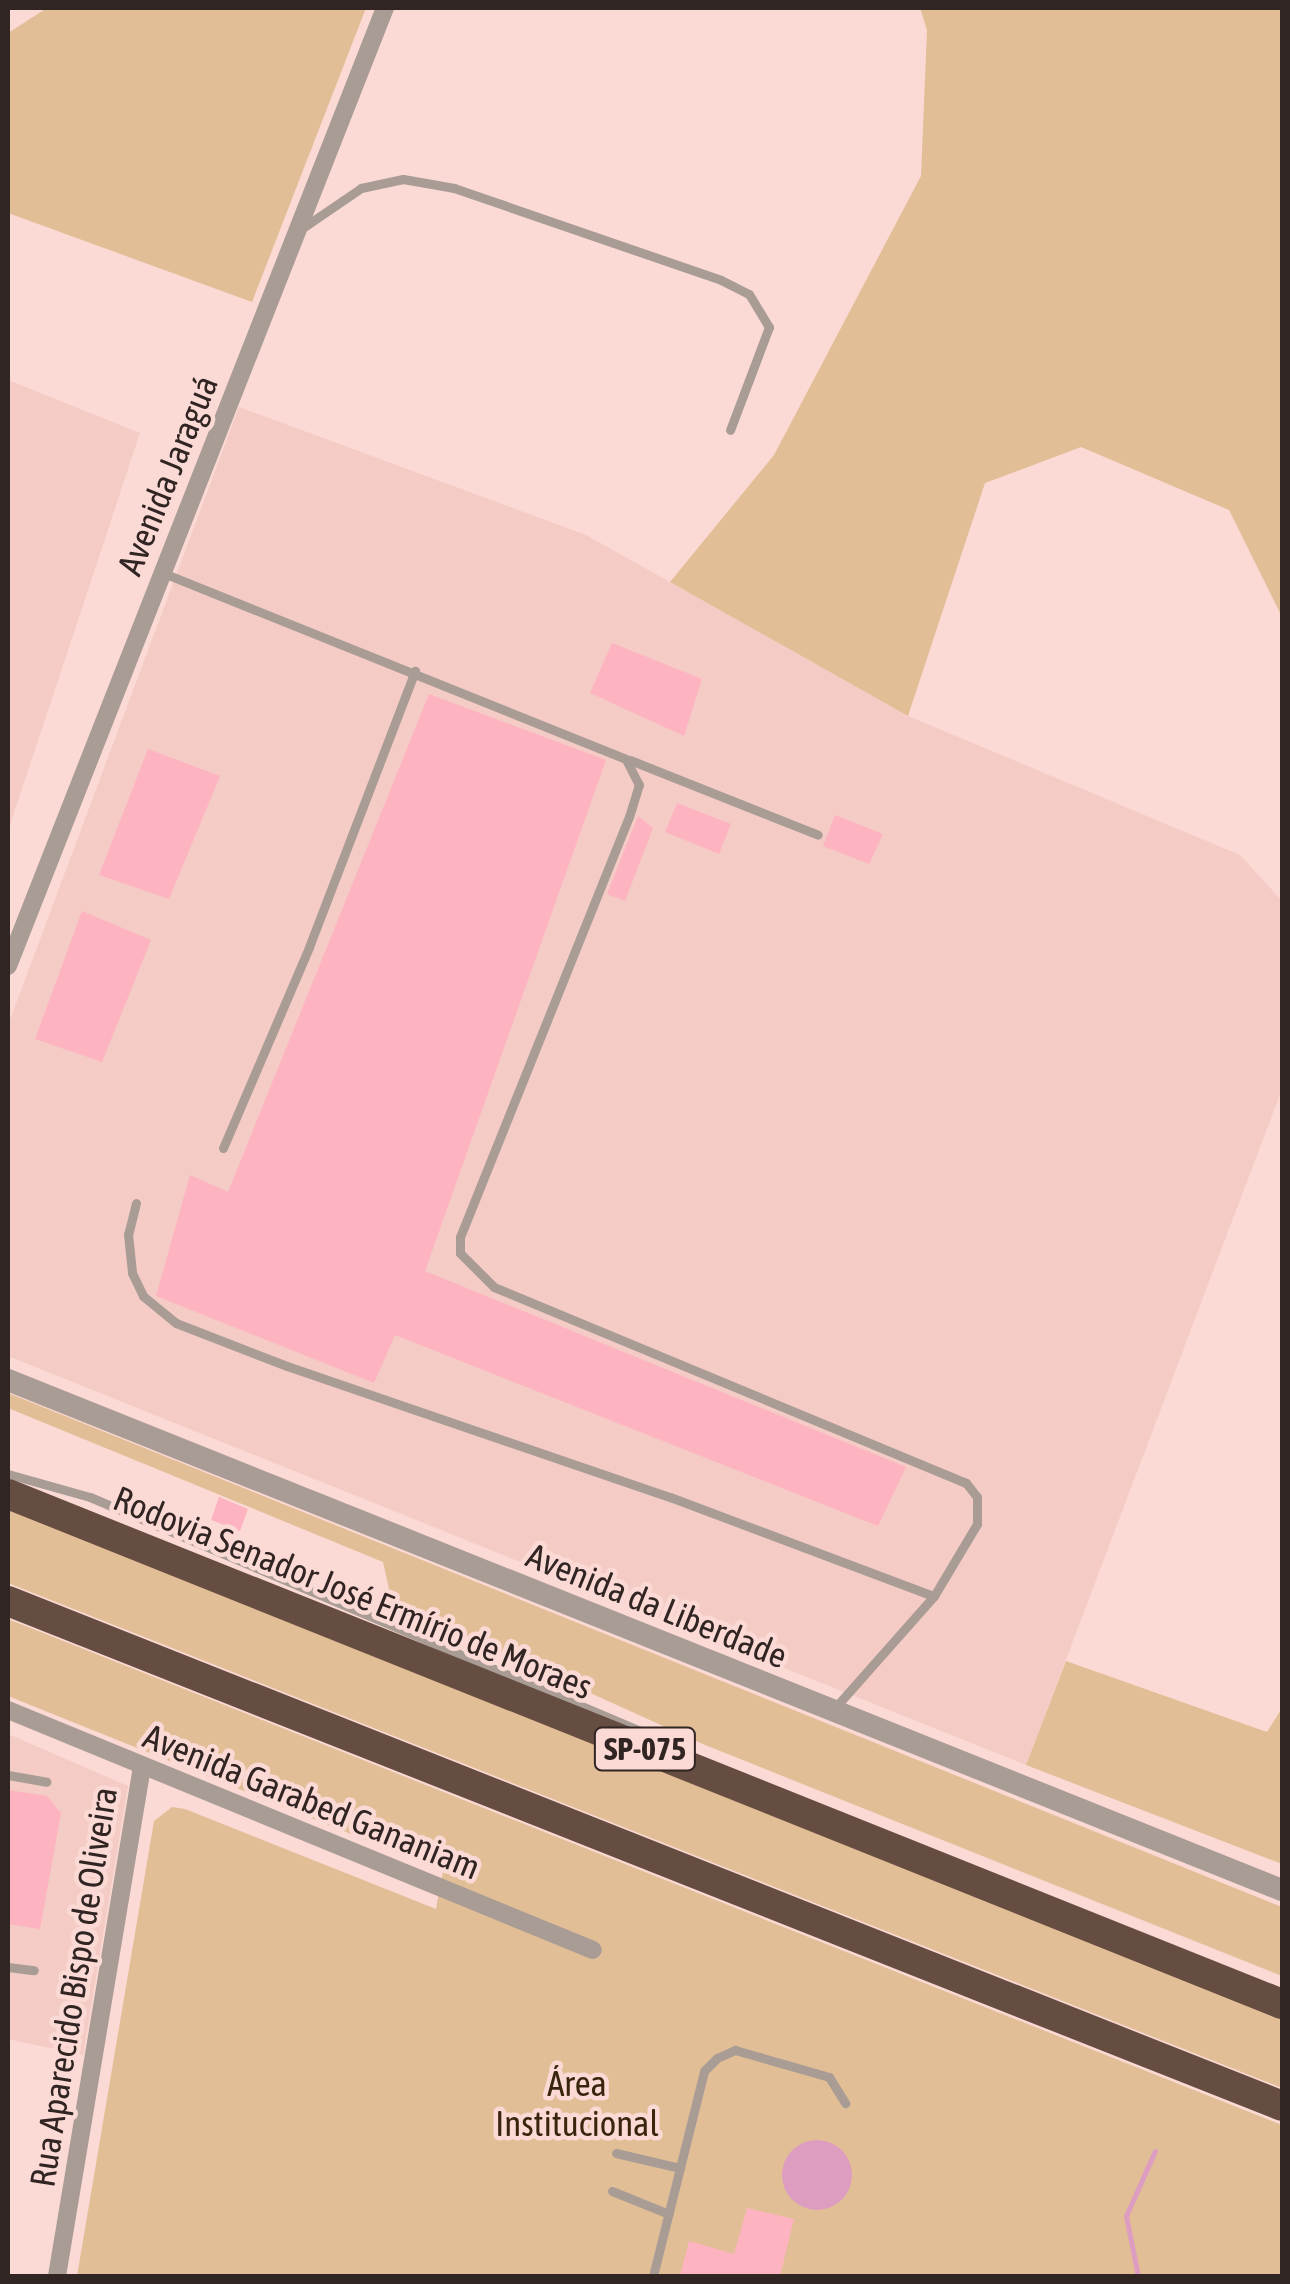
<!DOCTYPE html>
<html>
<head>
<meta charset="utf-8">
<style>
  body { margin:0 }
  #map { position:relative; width:1290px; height:2284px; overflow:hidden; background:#fbd9d4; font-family:"Asap Condensed",sans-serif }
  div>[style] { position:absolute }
  .built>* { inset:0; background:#f4cbc5 }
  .green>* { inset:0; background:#e2be97 }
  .water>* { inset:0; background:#dd9dc0 }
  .round { border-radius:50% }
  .stream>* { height:5px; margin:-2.5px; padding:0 2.5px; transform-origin:2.5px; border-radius:2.5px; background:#dd9dc0 }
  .building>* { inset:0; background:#feb3c1 }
  .service>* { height:9px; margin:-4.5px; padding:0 4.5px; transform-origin:4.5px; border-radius:4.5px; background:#a89c95 }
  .minor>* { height:18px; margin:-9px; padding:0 9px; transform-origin:9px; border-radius:9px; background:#a89c95 }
  .tertiary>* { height:22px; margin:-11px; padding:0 11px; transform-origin:11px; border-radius:11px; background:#a89c95 }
  .motorway>* { height:30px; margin:-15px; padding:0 15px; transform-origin:15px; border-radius:15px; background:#664d41 }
  span { translate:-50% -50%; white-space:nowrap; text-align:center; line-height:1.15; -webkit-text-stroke:9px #fbd9d4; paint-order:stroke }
  .shield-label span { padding:2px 8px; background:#fbd9d4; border:2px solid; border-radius:8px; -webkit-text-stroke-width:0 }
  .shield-label { font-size:32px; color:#312523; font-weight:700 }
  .street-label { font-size:35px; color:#312523 }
  .park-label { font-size:35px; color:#39250d }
  .frame { position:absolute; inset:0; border:10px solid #312523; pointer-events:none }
</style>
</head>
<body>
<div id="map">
  <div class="built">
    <div style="clip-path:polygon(8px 380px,140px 433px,8px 831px)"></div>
    <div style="clip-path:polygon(239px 407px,586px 535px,908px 716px,1240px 855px,1282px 901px,1282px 1089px,1026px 1765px,8px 1356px,8px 1025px)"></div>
    <div style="clip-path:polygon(8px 1734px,128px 1786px,83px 2055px,8px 2039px)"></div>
  </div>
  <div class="green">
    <div style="clip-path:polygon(47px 8px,366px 8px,252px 302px,8px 213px,8px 33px)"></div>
    <div style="clip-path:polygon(920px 8px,1282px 8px,1282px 617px,1229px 510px,1081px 447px,985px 483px,908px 716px,670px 582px,774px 455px,921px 176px,927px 30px)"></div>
    <div style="clip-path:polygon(8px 1393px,1282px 1907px,1282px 1976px,705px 1745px,392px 1603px,383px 1562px,8px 1408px)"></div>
    <div style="clip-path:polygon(8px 1507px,1282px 2014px,1282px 2088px,8px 1583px)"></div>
    <div style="clip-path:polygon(8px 1619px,1282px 2125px,1282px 2276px,77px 2276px,154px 1821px,172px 1807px,185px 1809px,436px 1909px,443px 1871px,8px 1696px)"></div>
    <div style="clip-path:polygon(1066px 1661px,1267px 1732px,1282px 1708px,1282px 1864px,1026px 1765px)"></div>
  </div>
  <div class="water">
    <div class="round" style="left:782px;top:2140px;width:70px;height:70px"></div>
  </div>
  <div class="stream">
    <div style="left:1138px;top:2276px;width:61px;rotate:-101.3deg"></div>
    <div style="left:1126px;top:2216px;width:71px;rotate:-66deg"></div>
  </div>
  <div class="building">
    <div style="clip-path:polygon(612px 643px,702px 679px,684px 736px,590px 693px)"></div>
    <div style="clip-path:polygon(429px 694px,606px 760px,425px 1271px,906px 1467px,878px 1526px,395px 1335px,374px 1383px,156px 1296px,190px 1175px,228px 1192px)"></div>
    <div style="clip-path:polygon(148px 749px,220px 776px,169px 899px,99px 875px)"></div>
    <div style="clip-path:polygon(677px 803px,731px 824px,719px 854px,665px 832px)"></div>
    <div style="clip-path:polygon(835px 815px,883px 834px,869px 864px,823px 846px)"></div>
    <div style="clip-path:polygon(638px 816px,653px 828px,625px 901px,607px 894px)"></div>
    <div style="clip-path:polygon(82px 911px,151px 940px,102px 1062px,35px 1039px)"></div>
    <div style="clip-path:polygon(219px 1497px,248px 1509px,240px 1531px,211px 1520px)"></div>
    <div style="clip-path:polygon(8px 1790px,47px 1796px,61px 1813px,40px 1929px,8px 1924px)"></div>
    <div style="clip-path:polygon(747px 2208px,794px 2219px,780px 2276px,680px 2276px,689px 2241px,734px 2254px)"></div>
  </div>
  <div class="service">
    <div style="left:301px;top:229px;width:73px;rotate:-34.3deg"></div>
    <div style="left:361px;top:188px;width:43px;rotate:-12.1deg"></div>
    <div style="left:403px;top:179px;width:52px;rotate:10deg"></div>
    <div style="left:454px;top:188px;width:282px;rotate:19deg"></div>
    <div style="left:721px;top:280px;width:31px;rotate:27deg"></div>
    <div style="left:749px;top:294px;width:39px;rotate:59deg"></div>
    <div style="left:769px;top:327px;width:110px;rotate:110.7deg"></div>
    <div style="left:630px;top:760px;width:202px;rotate:21.7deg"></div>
    <div style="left:223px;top:1148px;width:219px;rotate:-66.8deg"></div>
    <div style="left:309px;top:947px;width:296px;rotate:-69deg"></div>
    <div style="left:136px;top:1203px;width:32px;rotate:104deg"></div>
    <div style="left:128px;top:1234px;width:39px;rotate:84deg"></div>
    <div style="left:132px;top:1273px;width:25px;rotate:64deg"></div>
    <div style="left:143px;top:1296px;width:43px;rotate:39.3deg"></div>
    <div style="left:176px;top:1323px;width:119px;rotate:21.2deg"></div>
    <div style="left:287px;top:1366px;width:405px;rotate:18.9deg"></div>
    <div style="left:670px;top:1497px;width:282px;rotate:20.6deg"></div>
    <div style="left:934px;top:1596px;width:84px;rotate:-59.2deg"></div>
    <div style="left:977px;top:1524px;width:27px;rotate:-90deg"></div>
    <div style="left:977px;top:1497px;width:18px;rotate:-128deg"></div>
    <div style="left:966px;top:1483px;width:511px;rotate:-157.45deg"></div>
    <div style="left:494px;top:1287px;width:48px;rotate:-135deg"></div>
    <div style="left:460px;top:1253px;width:16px;rotate:-90deg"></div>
    <div style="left:460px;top:1237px;width:453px;rotate:-68.1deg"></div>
    <div style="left:629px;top:817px;width:34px;rotate:-73deg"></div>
    <div style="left:639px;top:785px;width:29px;rotate:-117deg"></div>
    <div style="left:626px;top:759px;width:499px;rotate:-158.1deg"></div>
    <div style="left:8px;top:1474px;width:85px;rotate:15.7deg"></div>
    <div style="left:90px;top:1497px;width:626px;rotate:23.04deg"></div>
    <div style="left:833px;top:1710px;width:152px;rotate:-48.5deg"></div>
    <div style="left:8px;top:1775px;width:39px;rotate:10deg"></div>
    <div style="left:8px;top:1967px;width:26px;rotate:7deg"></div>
    <div style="left:616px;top:2153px;width:66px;rotate:13.2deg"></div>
    <div style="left:612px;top:2191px;width:61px;rotate:22deg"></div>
    <div style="left:653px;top:2276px;width:211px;rotate:-76deg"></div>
    <div style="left:704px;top:2071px;width:18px;rotate:-45deg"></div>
    <div style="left:717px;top:2058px;width:20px;rotate:-24deg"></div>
    <div style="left:735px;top:2050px;width:98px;rotate:16deg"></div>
    <div style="left:829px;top:2077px;width:31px;rotate:58deg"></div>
  </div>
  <div class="minor">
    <div style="left:8px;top:966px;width:1030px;rotate:-68.52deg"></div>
    <div style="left:8px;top:1710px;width:632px;rotate:22.31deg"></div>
    <div style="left:57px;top:2276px;width:516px;rotate:-80.52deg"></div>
  </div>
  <div class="tertiary">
    <div style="left:8px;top:1380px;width:1372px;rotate:21.82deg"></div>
  </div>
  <div class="motorway">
    <div style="left:8px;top:1494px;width:1372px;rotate:21.82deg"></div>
    <div style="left:8px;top:1601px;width:1370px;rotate:21.62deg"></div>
  </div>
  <div class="shield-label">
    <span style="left:645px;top:1749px">SP-075</span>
  </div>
  <div class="street-label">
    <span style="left:167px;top:475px;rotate:-68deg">Avenida Jaraguá</span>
    <span style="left:353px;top:1592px;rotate:22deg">Rodovia Senador José Ermírio de Moraes</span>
    <span style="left:657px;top:1605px;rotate:22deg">Avenida da Liberdade</span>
    <span style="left:312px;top:1801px;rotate:22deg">Avenida Garabed Gananiam</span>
    <span style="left:73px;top:1987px;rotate:-81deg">Rua Aparecido Bispo de Oliveira</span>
  </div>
  <div class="park-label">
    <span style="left:577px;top:2103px">Área<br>Institucional</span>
  </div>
  <div class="frame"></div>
</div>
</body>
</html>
